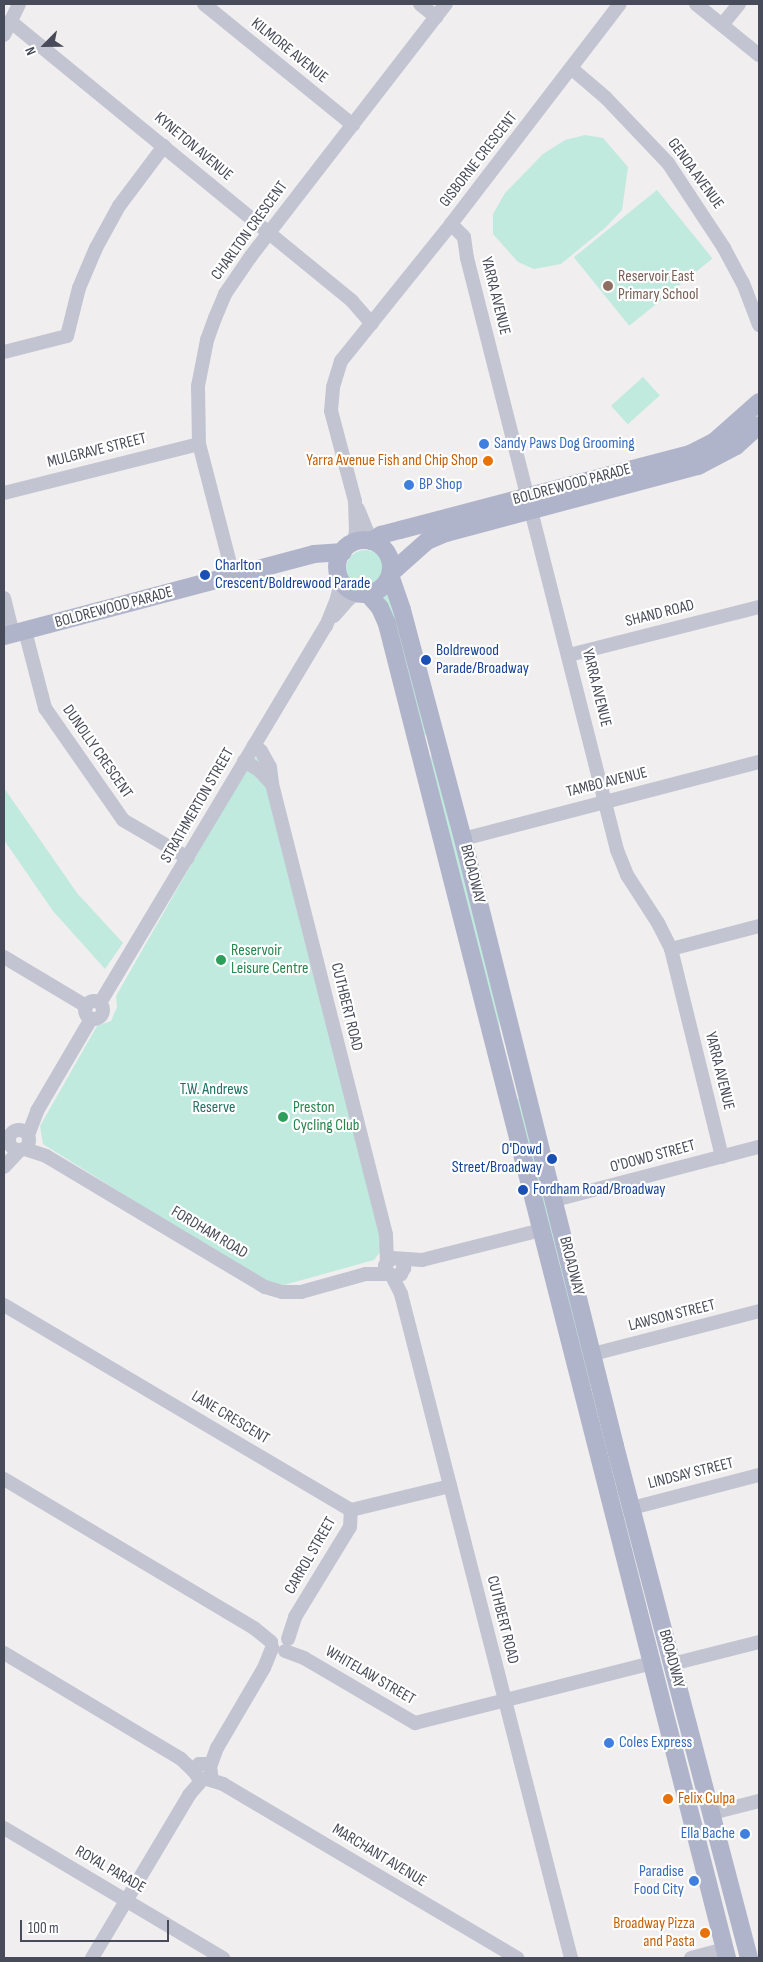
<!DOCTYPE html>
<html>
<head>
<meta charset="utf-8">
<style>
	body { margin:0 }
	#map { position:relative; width:763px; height:1962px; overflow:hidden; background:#f0eeee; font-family:"Sofia Sans Condensed",sans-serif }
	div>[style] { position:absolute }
	.green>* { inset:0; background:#c0eade; transform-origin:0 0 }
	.round { border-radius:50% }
	.minor>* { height:14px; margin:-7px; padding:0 7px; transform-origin:7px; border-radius:7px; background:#c2c5d1 }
	.minor>.ring { margin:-7px; padding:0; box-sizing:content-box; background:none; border:14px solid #c2c5d1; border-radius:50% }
	.major>* { height:18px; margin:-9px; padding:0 9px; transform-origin:9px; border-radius:9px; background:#b0b4ca }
	.major>.ring { margin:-9px; padding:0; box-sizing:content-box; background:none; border:18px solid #b0b4ca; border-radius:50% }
	.dots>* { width:14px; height:14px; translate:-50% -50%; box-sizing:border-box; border:2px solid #fff; border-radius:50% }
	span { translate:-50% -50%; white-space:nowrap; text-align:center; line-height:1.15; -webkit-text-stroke:4.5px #fff; paint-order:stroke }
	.street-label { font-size:16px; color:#484b59 }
	.education-label { font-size:16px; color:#785e54 }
	.left { translate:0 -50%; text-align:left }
	.shop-label { font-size:16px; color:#366cbe }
	.right { translate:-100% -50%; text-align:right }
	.food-label { font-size:16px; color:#c56008 }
	.transit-label { font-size:16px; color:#164399 }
	.leisure-label { font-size:16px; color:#27864d }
	.park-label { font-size:16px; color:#207265 }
	.frame { position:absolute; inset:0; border:5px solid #484b59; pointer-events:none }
	.north { position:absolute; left:20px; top:20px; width:50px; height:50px; -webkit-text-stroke:4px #fff; paint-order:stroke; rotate:247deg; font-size:14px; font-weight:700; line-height:20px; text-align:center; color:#484b59 }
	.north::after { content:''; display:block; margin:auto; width:18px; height:22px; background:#484b59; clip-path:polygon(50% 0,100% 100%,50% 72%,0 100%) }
	.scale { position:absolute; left:20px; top:1920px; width:149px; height:22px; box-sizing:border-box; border:2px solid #484b59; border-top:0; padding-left:6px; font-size:15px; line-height:18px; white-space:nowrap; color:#484b59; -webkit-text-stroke:4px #fff; paint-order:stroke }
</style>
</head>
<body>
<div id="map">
	<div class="green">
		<i style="clip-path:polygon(585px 135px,603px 138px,628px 167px,622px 210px,606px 227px,561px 264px,534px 269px,518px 262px,493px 234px,493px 214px,505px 193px,543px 154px,565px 140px)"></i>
		<i style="left:657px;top:190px;width:88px;height:107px;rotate:51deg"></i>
		<i style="left:643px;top:377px;width:25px;height:43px;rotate:48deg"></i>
		<i class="round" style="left:346px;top:550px;width:38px;height:38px"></i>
		<i style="left:391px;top:593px;width:146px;height:9px;rotate:75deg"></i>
		<i style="clip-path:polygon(433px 748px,499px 1011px,500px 1038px,429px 764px)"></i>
		<i style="clip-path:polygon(253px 756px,259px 759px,383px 1248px,374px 1260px,284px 1285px,259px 1279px,43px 1144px,40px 1126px,97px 1026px,111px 1021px,117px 1007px,116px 996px)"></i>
		<i style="clip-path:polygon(4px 788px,77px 893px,123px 943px,105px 969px,53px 911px,4px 840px)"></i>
		<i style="clip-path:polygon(521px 1096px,587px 1365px,592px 1400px,517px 1100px)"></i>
	</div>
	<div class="minor">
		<i style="left:204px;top:4px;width:192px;rotate:39.1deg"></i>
		<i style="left:420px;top:4px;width:21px;rotate:39deg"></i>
		<i style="left:696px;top:4px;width:81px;rotate:39deg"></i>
		<i style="left:10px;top:21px;width:442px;rotate:39.3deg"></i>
		<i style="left:352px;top:301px;width:30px;rotate:49deg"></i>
		<i style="left:722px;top:25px;width:27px;rotate:-51deg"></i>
		<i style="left:4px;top:35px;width:34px;rotate:-64deg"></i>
		<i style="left:571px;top:68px;width:46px;rotate:40.6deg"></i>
		<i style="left:606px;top:98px;width:90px;rotate:46.4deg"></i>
		<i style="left:668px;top:163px;width:102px;rotate:56.6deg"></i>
		<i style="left:724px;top:248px;width:40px;rotate:62deg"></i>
		<i style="left:743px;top:283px;width:45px;rotate:69.1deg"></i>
		<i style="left:451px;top:224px;width:18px;rotate:45deg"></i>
		<i style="left:464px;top:237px;width:21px;rotate:82deg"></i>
		<i style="left:467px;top:258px;width:611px;rotate:75.78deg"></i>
		<i style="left:617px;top:850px;width:27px;rotate:68deg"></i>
		<i style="left:627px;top:875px;width:57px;rotate:57.1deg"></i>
		<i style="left:658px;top:923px;width:29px;rotate:63deg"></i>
		<i style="left:671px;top:949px;width:214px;rotate:76.2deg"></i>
		<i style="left:4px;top:352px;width:65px;rotate:-14.3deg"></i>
		<i style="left:67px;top:336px;width:49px;rotate:-76deg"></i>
		<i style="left:79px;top:288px;width:43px;rotate:-67deg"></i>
		<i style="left:96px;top:248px;width:48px;rotate:-61.3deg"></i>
		<i style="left:119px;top:206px;width:75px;rotate:-53.1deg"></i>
		<i style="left:4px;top:493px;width:201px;rotate:-14.1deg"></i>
		<i style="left:358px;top:509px;width:35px;rotate:68deg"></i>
		<i style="left:354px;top:543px;width:12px;rotate:-81deg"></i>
		<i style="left:356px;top:531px;width:30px;rotate:-92deg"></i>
		<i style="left:355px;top:501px;width:93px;rotate:-104.9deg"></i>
		<i style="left:331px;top:411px;width:24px;rotate:-85deg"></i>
		<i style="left:333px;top:387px;width:27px;rotate:-73deg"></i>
		<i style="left:341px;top:361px;width:176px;rotate:-51.2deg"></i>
		<i style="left:451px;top:224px;width:277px;rotate:-52.5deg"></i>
		<i style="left:234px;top:579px;width:139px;rotate:-104.5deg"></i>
		<i style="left:199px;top:444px;width:58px;rotate:-91deg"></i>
		<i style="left:198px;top:386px;width:47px;rotate:-78.9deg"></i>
		<i style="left:207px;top:340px;width:23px;rotate:-70deg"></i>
		<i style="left:215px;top:318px;width:26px;rotate:-67deg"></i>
		<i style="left:225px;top:294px;width:46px;rotate:-55.6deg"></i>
		<i style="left:251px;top:256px;width:319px;rotate:-52.3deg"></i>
		<i style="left:4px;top:598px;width:37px;rotate:76deg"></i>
		<i style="left:334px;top:616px;width:23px;rotate:-49deg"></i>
		<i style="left:349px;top:599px;width:10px;rotate:-37deg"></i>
		<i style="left:25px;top:631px;width:80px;rotate:75.4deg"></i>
		<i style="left:45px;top:708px;width:136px;rotate:55.1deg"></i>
		<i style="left:123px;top:820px;width:75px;rotate:30.3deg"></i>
		<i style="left:569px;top:655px;width:196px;rotate:-14.2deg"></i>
		<i style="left:254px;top:745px;width:9px;rotate:41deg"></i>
		<i style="left:261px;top:751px;width:18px;rotate:61deg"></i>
		<i style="left:270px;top:767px;width:17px;rotate:83deg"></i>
		<i style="left:272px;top:784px;width:465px;rotate:75.8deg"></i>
		<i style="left:386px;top:1235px;width:25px;rotate:88deg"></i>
		<i style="left:244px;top:761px;width:17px;rotate:31deg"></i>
		<i style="left:259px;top:770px;width:19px;rotate:47deg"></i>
		<i style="left:463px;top:839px;width:306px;rotate:-14.6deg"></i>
		<i style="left:671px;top:949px;width:91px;rotate:-14.6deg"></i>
		<i style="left:4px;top:957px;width:96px;rotate:30.9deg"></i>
		<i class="ring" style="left:85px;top:1001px;width:4px;height:4px"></i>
		<i style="left:100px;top:1003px;width:440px;rotate:-59.1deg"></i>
		<i style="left:326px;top:626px;width:29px;rotate:-68deg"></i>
		<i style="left:337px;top:599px;width:19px;rotate:-78deg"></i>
		<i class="ring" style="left:9px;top:1130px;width:6px;height:6px"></i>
		<i style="left:28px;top:1135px;width:26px;rotate:-69deg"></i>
		<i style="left:37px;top:1111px;width:107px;rotate:-59.6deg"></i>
		<i style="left:25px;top:1149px;width:22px;rotate:18deg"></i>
		<i style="left:46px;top:1156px;width:255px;rotate:30.9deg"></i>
		<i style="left:265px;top:1287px;width:18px;rotate:16deg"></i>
		<i style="left:282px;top:1292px;width:19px"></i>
		<i style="left:301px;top:1292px;width:67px;rotate:-15.5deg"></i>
		<i style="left:366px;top:1274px;width:22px"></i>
		<i style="left:4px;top:1167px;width:23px;rotate:-47deg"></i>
		<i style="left:555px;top:1200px;width:211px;rotate:-14.6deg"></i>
		<i style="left:401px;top:1260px;width:9px;rotate:69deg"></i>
		<i style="left:404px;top:1268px;width:7px;rotate:117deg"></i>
		<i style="left:401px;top:1274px;width:7px;rotate:164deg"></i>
		<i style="left:394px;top:1276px;width:6px;rotate:-162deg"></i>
		<i style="left:388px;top:1274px;width:9px;rotate:-108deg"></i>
		<i style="left:385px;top:1265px;width:10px;rotate:-45deg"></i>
		<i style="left:392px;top:1258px;width:30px;rotate:4deg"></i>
		<i style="left:422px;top:1260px;width:123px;rotate:-14.1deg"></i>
		<i style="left:392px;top:1276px;width:20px;rotate:63deg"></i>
		<i style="left:401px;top:1294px;width:685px;rotate:75.64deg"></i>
		<i style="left:4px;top:1305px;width:403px;rotate:30.6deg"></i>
		<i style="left:351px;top:1510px;width:102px;rotate:-13.6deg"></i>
		<i style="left:593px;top:1354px;width:171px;rotate:-14.5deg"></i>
		<i style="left:4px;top:1479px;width:291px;rotate:30.8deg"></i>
		<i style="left:254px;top:1628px;width:22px;rotate:39deg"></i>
		<i style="left:632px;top:1508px;width:131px;rotate:-14.6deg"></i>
		<i style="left:288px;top:1639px;width:23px;rotate:-72deg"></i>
		<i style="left:295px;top:1617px;width:105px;rotate:-58.6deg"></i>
		<i style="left:350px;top:1527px;width:17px;rotate:-87deg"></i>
		<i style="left:285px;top:1651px;width:20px;rotate:20deg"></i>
		<i style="left:304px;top:1658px;width:129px;rotate:30.4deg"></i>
		<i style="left:415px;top:1723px;width:244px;rotate:-14.2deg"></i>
		<i style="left:4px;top:1653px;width:206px;rotate:30.9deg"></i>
		<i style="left:181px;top:1759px;width:18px;rotate:43deg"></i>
		<i style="left:672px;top:1664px;width:90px;rotate:-14.2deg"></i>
		<i style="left:210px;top:1767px;width:20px;rotate:-70deg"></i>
		<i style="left:217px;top:1748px;width:93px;rotate:-59.6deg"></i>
		<i style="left:264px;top:1668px;width:22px;rotate:-68deg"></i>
		<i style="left:207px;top:1779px;width:6px;rotate:-51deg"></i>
		<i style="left:211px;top:1774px;width:7px;rotate:-98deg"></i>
		<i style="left:210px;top:1767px;width:5px;rotate:-143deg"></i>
		<i style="left:206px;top:1764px;width:7px;rotate:180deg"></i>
		<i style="left:199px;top:1764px;width:9px;rotate:126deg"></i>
		<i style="left:194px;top:1771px;width:9px;rotate:58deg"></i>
		<i style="left:199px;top:1779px;width:8px"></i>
		<i style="left:207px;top:1779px;width:17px;rotate:17deg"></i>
		<i style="left:223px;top:1784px;width:342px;rotate:30.6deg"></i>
		<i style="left:712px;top:1813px;width:49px;rotate:-14.3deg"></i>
		<i style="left:4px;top:1828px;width:255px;rotate:30.7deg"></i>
		<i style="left:92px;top:1958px;width:190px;rotate:-59.2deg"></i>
		<i style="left:189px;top:1795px;width:20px;rotate:-49deg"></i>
		<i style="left:691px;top:1958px;width:35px;rotate:-15deg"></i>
	</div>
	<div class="major">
		<i class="ring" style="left:337px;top:540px;width:36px;height:36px"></i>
		<i style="left:371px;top:541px;width:12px;rotate:-31deg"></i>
		<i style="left:381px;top:535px;width:20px;rotate:-15deg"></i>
		<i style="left:400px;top:530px;width:300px;rotate:-14.7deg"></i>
		<i style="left:690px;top:454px;width:27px;rotate:-27deg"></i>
		<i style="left:714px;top:442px;width:60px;rotate:-41.6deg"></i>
		<i style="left:391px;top:573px;width:48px;rotate:-41.6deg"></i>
		<i style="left:427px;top:541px;width:21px;rotate:-23deg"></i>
		<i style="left:446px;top:533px;width:261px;rotate:-14.9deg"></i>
		<i style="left:698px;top:466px;width:43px;rotate:-27.8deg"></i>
		<i style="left:736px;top:446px;width:31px;rotate:-42deg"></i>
		<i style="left:390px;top:575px;width:37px;rotate:71deg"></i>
		<i style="left:402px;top:610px;width:237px;rotate:75.1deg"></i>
		<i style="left:463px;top:839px;width:626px;rotate:75.94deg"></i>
		<i style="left:615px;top:1446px;width:529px;rotate:75.33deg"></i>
		<i style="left:368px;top:594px;width:18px;rotate:49deg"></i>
		<i style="left:380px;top:608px;width:17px;rotate:66deg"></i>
		<i style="left:387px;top:624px;width:1377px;rotate:75.7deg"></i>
		<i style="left:4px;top:636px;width:321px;rotate:-14.8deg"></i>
		<i style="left:314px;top:554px;width:29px;rotate:-4deg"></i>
	</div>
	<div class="dots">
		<i style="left:608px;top:286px;background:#8d6e63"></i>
		<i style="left:484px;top:444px;background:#3f7fe0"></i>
		<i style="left:488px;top:461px;background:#e8710a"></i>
		<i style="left:409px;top:485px;background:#3f7fe0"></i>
		<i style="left:205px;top:575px;background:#1a4fb4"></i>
		<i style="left:426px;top:660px;background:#1a4fb4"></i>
		<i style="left:221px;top:960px;background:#2e9e5b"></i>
		<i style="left:283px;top:1117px;background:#2e9e5b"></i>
		<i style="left:552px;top:1159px;background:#1a4fb4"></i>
		<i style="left:523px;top:1190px;background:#1a4fb4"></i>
		<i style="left:609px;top:1743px;background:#3f7fe0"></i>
		<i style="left:668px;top:1799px;background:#e8710a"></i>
		<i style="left:745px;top:1834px;background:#3f7fe0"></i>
		<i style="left:694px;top:1881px;background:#3f7fe0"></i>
		<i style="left:705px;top:1933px;background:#e8710a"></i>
	</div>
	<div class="street-label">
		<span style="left:289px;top:51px;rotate:39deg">KILMORE AVENUE</span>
		<span style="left:193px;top:147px;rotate:40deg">KYNETON AVENUE</span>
		<span style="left:479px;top:160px;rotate:-52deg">GISBORNE CRESCENT</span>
		<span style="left:695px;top:174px;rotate:54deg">GENOA AVENUE</span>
		<span style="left:250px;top:231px;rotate:-54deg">CHARLTON CRESCENT</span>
		<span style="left:495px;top:296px;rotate:76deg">YARRA AVENUE</span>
		<span style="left:97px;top:451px;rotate:-14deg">MULGRAVE STREET</span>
		<span style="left:572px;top:485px;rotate:-15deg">BOLDREWOOD PARADE</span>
		<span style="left:114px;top:608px;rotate:-15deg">BOLDREWOOD PARADE</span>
		<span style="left:660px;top:614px;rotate:-14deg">SHAND ROAD</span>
		<span style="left:596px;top:688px;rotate:76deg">YARRA AVENUE</span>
		<span style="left:97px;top:752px;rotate:55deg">DUNOLLY CRESCENT</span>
		<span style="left:607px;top:783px;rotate:-14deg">TAMBO AVENUE</span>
		<span style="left:198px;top:806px;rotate:-60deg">STRATHMERTON STREET</span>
		<span style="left:472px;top:874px;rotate:76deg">BROADWAY</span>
		<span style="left:346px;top:1007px;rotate:76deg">CUTHBERT ROAD</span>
		<span style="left:719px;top:1071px;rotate:76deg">YARRA AVENUE</span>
		<span style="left:653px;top:1157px;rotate:-15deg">O'DOWD STREET</span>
		<span style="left:209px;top:1233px;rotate:31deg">FORDHAM ROAD</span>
		<span style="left:571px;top:1266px;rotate:76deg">BROADWAY</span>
		<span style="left:672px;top:1316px;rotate:-14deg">LAWSON STREET</span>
		<span style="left:230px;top:1418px;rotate:31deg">LANE CRESCENT</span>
		<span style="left:691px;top:1474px;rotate:-14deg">LINDSAY STREET</span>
		<span style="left:311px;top:1556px;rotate:-60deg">CARROL STREET</span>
		<span style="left:502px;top:1620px;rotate:76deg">CUTHBERT ROAD</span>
		<span style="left:671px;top:1659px;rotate:75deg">BROADWAY</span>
		<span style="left:370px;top:1676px;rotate:30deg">WHITELAW STREET</span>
		<span style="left:379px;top:1856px;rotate:31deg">MARCHANT AVENUE</span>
		<span style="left:110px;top:1870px;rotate:30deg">ROYAL PARADE</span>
	</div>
	<div class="education-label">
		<span class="left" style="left:618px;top:286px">Reservoir East<br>Primary School</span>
	</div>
	<div class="shop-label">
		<span class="left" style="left:494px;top:444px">Sandy Paws Dog Grooming</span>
		<span class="left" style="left:419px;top:485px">BP Shop</span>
		<span class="left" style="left:619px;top:1743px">Coles Express</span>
		<span class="right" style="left:735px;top:1834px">Ella Bache</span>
		<span class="right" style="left:684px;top:1881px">Paradise<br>Food City</span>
	</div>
	<div class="food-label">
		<span class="right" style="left:478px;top:461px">Yarra Avenue Fish and Chip Shop</span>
		<span class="left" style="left:678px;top:1799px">Felix Culpa</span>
		<span class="right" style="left:695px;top:1933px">Broadway Pizza<br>and Pasta</span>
	</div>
	<div class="transit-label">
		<span class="left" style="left:215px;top:575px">Charlton<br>Crescent/Boldrewood Parade</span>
		<span class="left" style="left:436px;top:660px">Boldrewood<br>Parade/Broadway</span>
		<span class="right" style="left:542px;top:1159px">O'Dowd<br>Street/Broadway</span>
		<span class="left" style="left:533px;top:1190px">Fordham Road/Broadway</span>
	</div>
	<div class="leisure-label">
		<span class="left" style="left:231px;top:960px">Reservoir<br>Leisure Centre</span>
		<span class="left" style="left:293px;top:1117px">Preston<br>Cycling Club</span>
	</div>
	<div class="park-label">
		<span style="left:214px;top:1099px">T.W. Andrews<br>Reserve</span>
	</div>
	<div class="frame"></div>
	<div class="north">N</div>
	<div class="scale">100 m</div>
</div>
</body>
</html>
